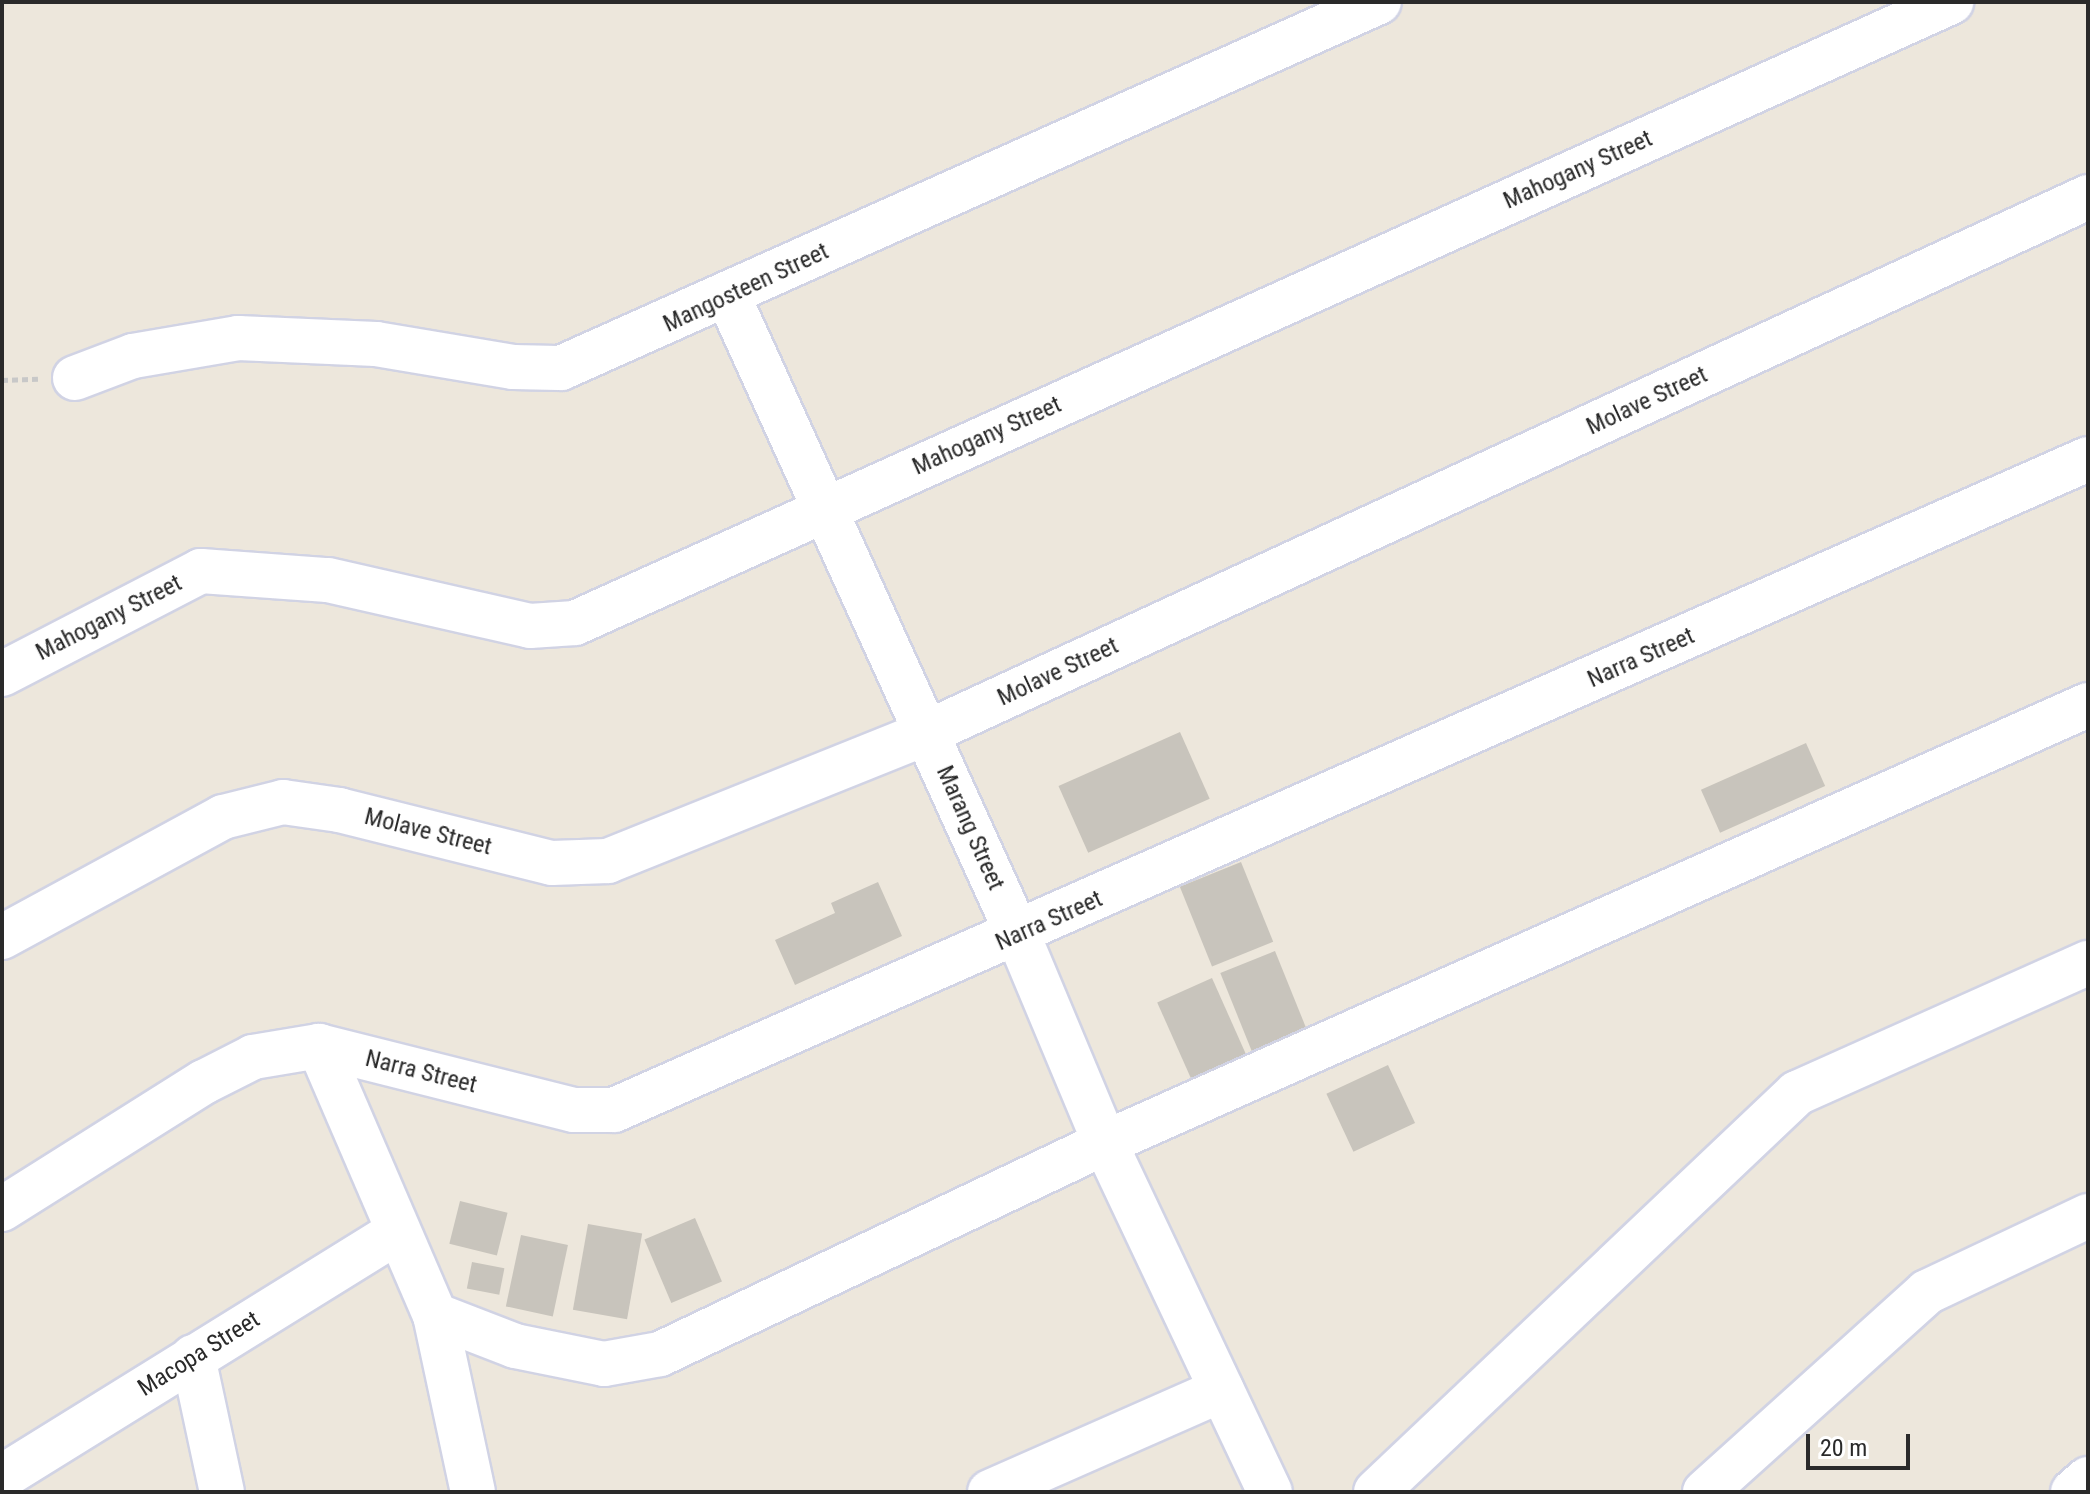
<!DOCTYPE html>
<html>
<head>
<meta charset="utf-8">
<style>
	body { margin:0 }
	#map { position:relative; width:2090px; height:1494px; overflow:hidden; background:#ede7dc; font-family:"Roboto Condensed",sans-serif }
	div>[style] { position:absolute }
	.building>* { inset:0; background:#c8c4bc; transform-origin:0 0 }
	.path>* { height:5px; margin-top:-2.5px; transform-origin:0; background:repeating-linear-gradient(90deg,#c8c8c8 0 6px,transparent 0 10px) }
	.roads { filter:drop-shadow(2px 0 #d1d3e4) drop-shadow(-2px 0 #d1d3e4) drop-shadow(0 2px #d1d3e4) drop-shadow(0 -2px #d1d3e4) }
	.minor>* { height:44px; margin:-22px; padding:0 22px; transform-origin:22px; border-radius:22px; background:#fff }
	span { translate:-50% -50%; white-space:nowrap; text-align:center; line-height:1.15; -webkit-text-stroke:8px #fff; paint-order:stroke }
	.street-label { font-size:24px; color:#2a2a2a }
	.frame { position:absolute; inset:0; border:4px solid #2a2a2a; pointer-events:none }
	.scale { position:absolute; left:1806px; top:1434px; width:104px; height:36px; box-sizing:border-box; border:4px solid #2a2a2a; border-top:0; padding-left:10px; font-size:24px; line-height:28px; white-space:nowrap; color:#2a2a2a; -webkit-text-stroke:6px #fff; paint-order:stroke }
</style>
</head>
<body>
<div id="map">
	<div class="building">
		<i style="left:1180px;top:732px;width:73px;height:133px;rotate:66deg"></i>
		<i style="left:1806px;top:743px;width:47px;height:115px;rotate:66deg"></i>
		<i style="left:1241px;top:862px;width:86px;height:66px;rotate:68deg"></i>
		<i style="clip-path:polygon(878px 882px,902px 936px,795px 985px,775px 940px,835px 913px,831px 903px)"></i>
		<i style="left:1275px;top:951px;width:92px;height:59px;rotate:68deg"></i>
		<i style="left:1212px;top:978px;width:84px;height:60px;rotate:66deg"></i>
		<i style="left:1388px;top:1065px;width:64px;height:68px;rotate:65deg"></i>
		<i style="left:460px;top:1201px;width:49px;height:44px;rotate:14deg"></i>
		<i style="left:695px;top:1218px;width:69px;height:55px;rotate:67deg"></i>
		<i style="left:588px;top:1224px;width:55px;height:87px;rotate:10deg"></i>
		<i style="left:521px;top:1235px;width:48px;height:73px;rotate:12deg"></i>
		<i style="left:472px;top:1262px;width:33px;height:27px;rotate:11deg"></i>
	</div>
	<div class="path">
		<i style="left:2px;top:380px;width:36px;rotate:-2deg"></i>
	</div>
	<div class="roads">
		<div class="minor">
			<i style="left:728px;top:296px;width:702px;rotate:65.59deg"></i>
			<i style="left:1018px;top:935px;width:225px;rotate:67.3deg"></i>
			<i style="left:1105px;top:1143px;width:386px;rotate:64.7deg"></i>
			<i style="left:75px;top:378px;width:62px;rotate:-20.8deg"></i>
			<i style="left:133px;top:356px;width:107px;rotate:-9.7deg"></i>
			<i style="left:238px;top:338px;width:138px;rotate:2.5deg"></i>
			<i style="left:376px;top:344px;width:139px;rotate:9.5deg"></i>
			<i style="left:513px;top:367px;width:48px;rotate:1.2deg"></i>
			<i style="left:561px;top:368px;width:896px;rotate:-24.11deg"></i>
			<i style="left:2px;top:674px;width:224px;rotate:-27.4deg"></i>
			<i style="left:201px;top:571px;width:127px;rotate:4.1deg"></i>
			<i style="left:328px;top:580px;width:207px;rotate:12.8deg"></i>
			<i style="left:530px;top:626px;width:45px;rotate:-3.8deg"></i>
			<i style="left:575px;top:623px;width:1510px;rotate:-24.29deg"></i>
			<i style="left:2px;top:937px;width:251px;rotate:-28.5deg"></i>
			<i style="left:223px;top:817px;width:62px;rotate:-14deg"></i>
			<i style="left:283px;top:802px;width:57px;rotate:8.1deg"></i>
			<i style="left:339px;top:810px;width:219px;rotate:14deg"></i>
			<i style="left:552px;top:863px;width:56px;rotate:-2deg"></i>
			<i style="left:608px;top:861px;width:343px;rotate:-21.9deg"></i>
			<i style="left:926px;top:733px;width:1280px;rotate:-24.76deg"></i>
			<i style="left:319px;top:1046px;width:293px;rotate:66.7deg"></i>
			<i style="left:435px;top:1315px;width:181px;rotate:77.9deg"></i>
			<i style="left:2px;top:1209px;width:239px;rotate:-32.2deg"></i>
			<i style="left:204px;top:1082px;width:55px;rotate:-27deg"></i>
			<i style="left:253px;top:1057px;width:67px;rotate:-9.5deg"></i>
			<i style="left:319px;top:1046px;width:263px;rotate:14.1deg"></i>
			<i style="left:574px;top:1110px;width:40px"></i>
			<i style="left:614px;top:1110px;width:1611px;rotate:-23.83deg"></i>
			<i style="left:435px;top:1315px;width:86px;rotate:21.2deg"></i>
			<i style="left:515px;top:1346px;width:91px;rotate:11.4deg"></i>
			<i style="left:604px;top:1364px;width:57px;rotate:-10.1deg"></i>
			<i style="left:660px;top:1354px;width:492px;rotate:-25.4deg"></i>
			<i style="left:1105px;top:1143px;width:1076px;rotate:-24.02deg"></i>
			<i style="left:193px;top:1357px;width:138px;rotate:77.9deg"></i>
			<i style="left:2px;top:1477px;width:463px;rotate:-31.8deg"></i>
			<i style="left:990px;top:1492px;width:253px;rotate:-23.8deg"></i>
			<i style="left:1376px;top:1492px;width:580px;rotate:-43.46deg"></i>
			<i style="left:1797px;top:1093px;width:319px;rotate:-24.1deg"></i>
			<i style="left:1705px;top:1492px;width:299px;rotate:-42deg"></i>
			<i style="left:1927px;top:1292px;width:178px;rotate:-25.3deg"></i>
			<i style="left:2073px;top:1492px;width:20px;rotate:-41deg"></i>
		</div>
	</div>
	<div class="street-label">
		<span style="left:1578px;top:170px;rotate:-24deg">Mahogany Street</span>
		<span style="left:746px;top:288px;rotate:-25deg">Mangosteen Street</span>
		<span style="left:1647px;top:401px;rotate:-25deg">Molave Street</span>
		<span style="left:987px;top:436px;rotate:-24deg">Mahogany Street</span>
		<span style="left:109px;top:618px;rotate:-27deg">Mahogany Street</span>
		<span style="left:1641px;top:658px;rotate:-24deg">Narra Street</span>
		<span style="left:1058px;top:672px;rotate:-25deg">Molave Street</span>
		<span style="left:970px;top:828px;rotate:66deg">Marang Street</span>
		<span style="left:428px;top:832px;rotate:14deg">Molave Street</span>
		<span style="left:1049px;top:921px;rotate:-24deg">Narra Street</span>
		<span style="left:421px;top:1072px;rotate:14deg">Narra Street</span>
		<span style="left:199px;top:1354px;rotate:-32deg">Macopa Street</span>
	</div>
	<div class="frame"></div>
	<div class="scale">20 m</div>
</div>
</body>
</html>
